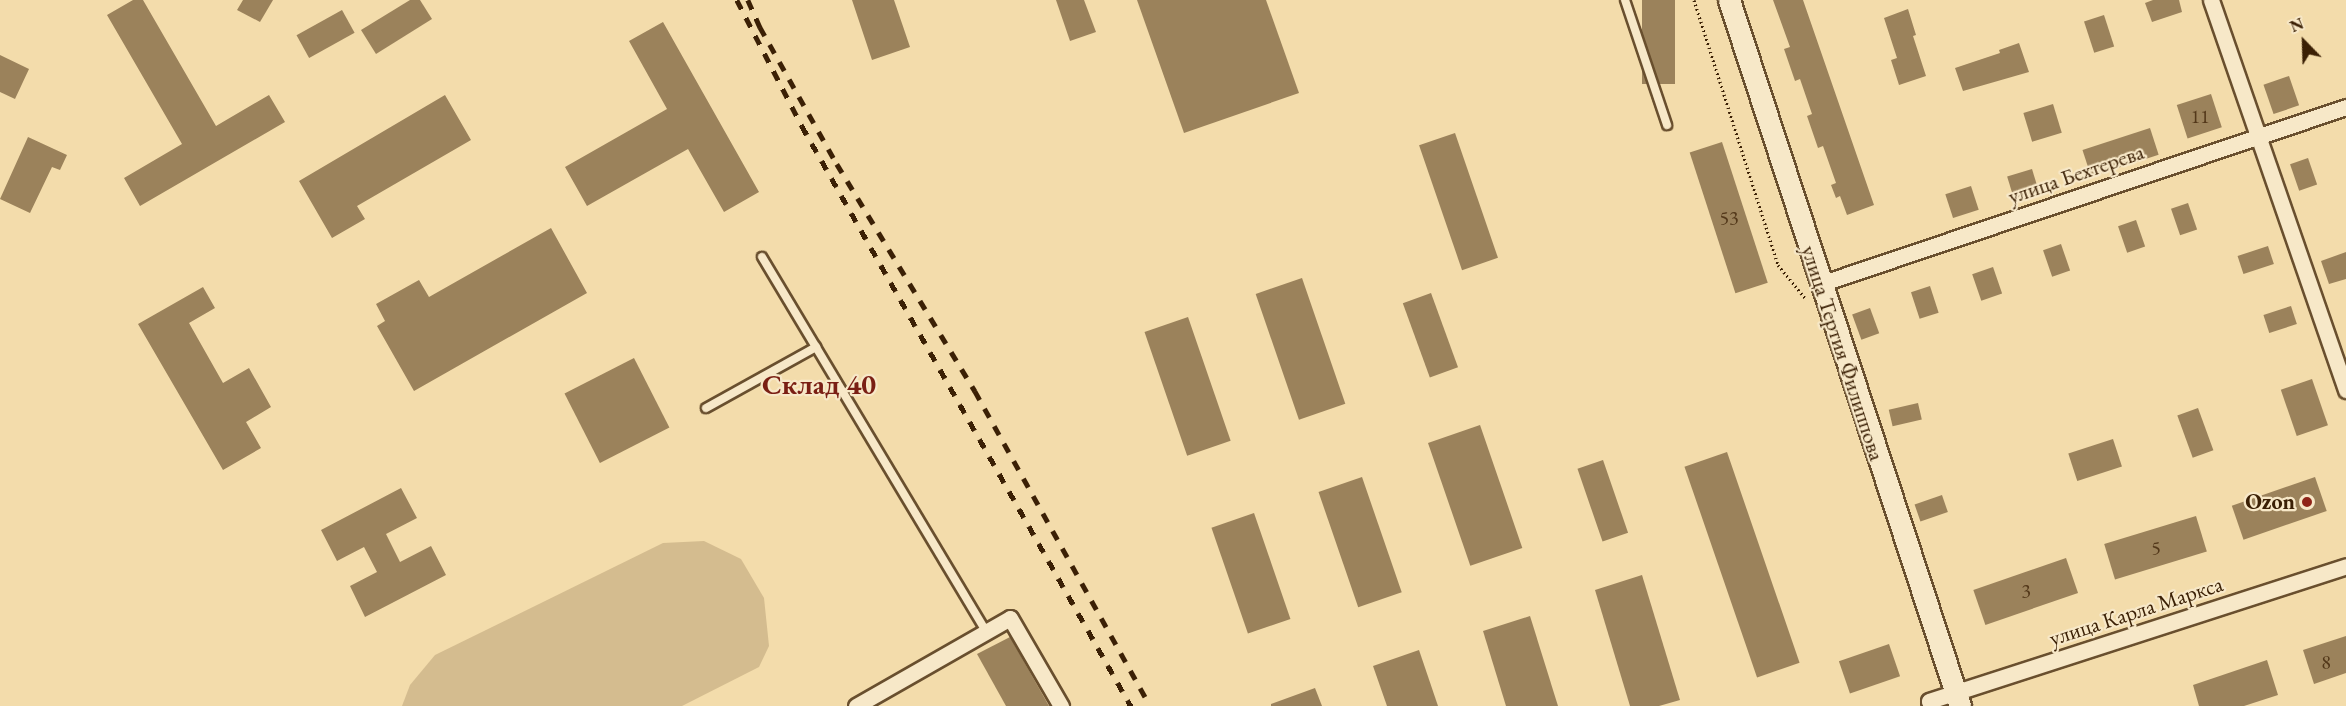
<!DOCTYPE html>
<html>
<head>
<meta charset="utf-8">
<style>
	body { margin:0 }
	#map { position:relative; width:2346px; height:706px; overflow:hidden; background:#f3dcab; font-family:"EB Garamond",serif }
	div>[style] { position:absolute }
	.green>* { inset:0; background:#d4bc8f }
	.building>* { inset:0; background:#9b825b; transform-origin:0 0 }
	.path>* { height:3px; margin-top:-1.5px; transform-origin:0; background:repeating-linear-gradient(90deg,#3b2005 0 1.5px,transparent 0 4.5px) }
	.roads { filter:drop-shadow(2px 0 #694f2e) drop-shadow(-2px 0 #694f2e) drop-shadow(0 2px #694f2e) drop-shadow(0 -2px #694f2e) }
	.lane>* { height:8px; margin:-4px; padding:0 4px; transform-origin:4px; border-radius:4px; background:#f7e8c8 }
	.street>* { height:15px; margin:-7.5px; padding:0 7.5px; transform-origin:7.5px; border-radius:7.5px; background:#f7e8c8 }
	.secondary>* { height:21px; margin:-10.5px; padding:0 10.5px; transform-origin:10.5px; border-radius:10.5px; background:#f7e8c8 }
	.rail>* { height:4.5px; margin-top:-2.25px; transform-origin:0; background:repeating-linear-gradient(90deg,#3b2005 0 10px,transparent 0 20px) }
	.dots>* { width:16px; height:16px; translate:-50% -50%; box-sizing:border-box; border:3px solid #f7e8c8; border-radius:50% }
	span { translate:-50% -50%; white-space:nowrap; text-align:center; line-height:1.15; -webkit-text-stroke:4.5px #f7e8c8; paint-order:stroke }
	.number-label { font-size:20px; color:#53381a }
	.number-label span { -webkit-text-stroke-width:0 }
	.street-label { font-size:22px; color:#3b2005 }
	.poi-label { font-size:22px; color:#3b2005; font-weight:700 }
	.right { translate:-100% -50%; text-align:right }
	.district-label { font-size:28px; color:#7a1f14; font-weight:700 }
	.north { position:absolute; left:2274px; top:12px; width:60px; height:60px; -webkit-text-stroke:4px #f7e8c8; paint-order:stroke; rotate:337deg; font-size:16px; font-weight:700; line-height:24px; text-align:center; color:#3b2005 }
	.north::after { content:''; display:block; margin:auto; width:21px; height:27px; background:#3b2005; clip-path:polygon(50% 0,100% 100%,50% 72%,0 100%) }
</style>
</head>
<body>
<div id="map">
	<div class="green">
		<i style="clip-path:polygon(704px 541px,741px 559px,764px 598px,769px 646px,759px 667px,682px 706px,402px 706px,410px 685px,435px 655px,663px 543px)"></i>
	</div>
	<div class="building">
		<i style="clip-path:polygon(133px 0,143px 0,216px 126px,269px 95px,285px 122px,140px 206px,124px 178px,182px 144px,107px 15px)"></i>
		<i style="clip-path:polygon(243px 0,273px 0,260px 22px,237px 10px)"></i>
		<i style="clip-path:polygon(410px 0,420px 0,432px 19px,376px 54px,361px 30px)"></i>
		<i style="clip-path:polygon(852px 0,894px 0,910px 47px,872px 60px)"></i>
		<i style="clip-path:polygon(1056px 0,1084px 0,1096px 32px,1070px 41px)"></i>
		<i style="clip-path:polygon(1137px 0,1266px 0,1299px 93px,1184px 133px)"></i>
		<i style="left:1642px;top:0;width:33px;height:84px"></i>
		<i style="clip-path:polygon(1773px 0,1803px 0,1874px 205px,1847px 215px,1840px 196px,1836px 198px,1831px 185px,1836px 183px,1823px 146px,1818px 148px,1807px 116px,1812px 114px,1800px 79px,1795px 81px,1784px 49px,1790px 47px)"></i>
		<i style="clip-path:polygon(2153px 0,2179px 0,2182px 12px,2152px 22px,2145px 3px)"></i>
		<i style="clip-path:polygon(1908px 9px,1916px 35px,1913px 36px,1926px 76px,1899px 85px,1891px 60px,1897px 58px,1884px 18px)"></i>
		<i style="left:342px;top:10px;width:26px;height:52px;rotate:61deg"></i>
		<i style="left:2104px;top:15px;width:33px;height:21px;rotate:72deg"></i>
		<i style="clip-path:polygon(663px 22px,759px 192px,724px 212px,688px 149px,587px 206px,565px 167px,667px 109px,629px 41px)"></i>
		<i style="clip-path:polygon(2019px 43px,2029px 72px,1963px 91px,1955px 68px,2000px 53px,1999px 50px)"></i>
		<i style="clip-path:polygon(0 55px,29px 69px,15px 99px,0 92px)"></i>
		<i style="left:2289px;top:76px;width:31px;height:27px;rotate:71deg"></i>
		<i style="left:2211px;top:94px;width:35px;height:36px;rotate:72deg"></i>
		<i style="clip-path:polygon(445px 95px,471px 140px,357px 206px,365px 219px,332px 238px,299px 181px)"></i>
		<i style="left:2053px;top:104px;width:30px;height:31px;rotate:73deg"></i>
		<i style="left:2150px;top:128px;width:28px;height:71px;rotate:72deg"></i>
		<i style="left:1455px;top:133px;width:132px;height:38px;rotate:71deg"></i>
		<i style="clip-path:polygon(28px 137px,67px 155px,60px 170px,52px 167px,30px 213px,0 199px)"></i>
		<i style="left:1722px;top:142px;width:148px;height:34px;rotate:72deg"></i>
		<i style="left:2308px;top:158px;width:28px;height:19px;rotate:71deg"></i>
		<i style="left:2032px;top:169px;width:24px;height:26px;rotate:73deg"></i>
		<i style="left:1971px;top:186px;width:25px;height:27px;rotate:72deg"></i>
		<i style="left:2188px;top:203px;width:28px;height:18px;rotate:71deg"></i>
		<i style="left:2136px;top:220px;width:28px;height:19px;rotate:71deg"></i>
		<i style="clip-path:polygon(551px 228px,587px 293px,414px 391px,377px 326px,385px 321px,376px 304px,419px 280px,429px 297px)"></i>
		<i style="left:2061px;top:244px;width:28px;height:19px;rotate:71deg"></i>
		<i style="left:2268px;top:246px;width:19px;height:32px;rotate:72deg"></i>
		<i style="clip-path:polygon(2346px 252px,2346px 279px,2329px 284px,2321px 261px)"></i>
		<i style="left:1993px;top:267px;width:28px;height:22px;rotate:71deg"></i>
		<i style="left:1302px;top:278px;width:133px;height:49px;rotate:71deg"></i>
		<i style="left:1930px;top:286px;width:28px;height:20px;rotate:72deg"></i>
		<i style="clip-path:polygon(203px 287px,215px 308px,189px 323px,223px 383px,249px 368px,271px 407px,246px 422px,261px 448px,223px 470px,138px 324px)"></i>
		<i style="left:1431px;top:293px;width:79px;height:30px;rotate:70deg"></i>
		<i style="left:2291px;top:306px;width:19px;height:29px;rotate:72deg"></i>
		<i style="left:1870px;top:308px;width:27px;height:19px;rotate:70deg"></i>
		<i style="left:1188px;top:317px;width:131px;height:46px;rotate:71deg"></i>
		<i style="left:634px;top:358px;width:78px;height:78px;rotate:63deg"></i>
		<i style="left:2312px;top:379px;width:49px;height:33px;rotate:71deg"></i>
		<i style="left:1918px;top:403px;width:17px;height:30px;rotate:77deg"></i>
		<i style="left:2198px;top:408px;width:45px;height:22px;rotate:70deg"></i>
		<i style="left:1480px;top:425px;width:130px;height:55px;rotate:71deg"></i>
		<i style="left:2113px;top:439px;width:29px;height:47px;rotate:72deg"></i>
		<i style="left:1727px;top:452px;width:223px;height:45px;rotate:71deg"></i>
		<i style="left:1603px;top:460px;width:77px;height:27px;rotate:71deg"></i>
		<i style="left:1362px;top:477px;width:122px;height:46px;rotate:71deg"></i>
		<i style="left:2315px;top:477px;width:36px;height:88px;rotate:71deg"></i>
		<i style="clip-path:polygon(401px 488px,417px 518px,386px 534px,400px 562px,431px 546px,446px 575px,365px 617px,350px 586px,377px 572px,364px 547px,337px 561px,321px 530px)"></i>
		<i style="left:1942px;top:495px;width:18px;height:29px;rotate:71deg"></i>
		<i style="left:1254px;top:513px;width:112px;height:45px;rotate:71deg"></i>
		<i style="left:2196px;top:516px;width:37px;height:96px;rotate:73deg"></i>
		<i style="left:2066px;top:558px;width:37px;height:98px;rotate:71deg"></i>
		<i style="clip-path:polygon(1642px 575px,1680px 700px,1659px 706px,1630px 706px,1595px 590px)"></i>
		<i style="clip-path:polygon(1530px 616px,1558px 706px,1506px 706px,1483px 631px)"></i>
		<i style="clip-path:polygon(2346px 636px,2346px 673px,2314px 684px,2303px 650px)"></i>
		<i style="clip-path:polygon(1010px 637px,1049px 706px,1006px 706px,977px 654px)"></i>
		<i style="left:1889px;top:644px;width:34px;height:53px;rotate:71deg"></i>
		<i style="clip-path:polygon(1419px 650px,1438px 706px,1387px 706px,1373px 666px)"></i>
		<i style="clip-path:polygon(2267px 660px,2278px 695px,2244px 706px,2199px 706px,2193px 685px)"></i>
		<i style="clip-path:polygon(1315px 688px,1322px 706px,1271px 706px,1271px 704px)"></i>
	</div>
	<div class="path">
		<i style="left:1694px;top:0;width:278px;rotate:72.4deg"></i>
		<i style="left:1778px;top:265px;width:44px;rotate:50.5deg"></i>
	</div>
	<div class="roads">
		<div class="lane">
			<i style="left:1625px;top:0;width:132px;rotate:71.4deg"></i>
			<i style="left:762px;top:257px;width:436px;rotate:59.1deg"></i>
			<i style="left:706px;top:408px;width:126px;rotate:-29deg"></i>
		</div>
		<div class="street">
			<i style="left:2211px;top:0;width:413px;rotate:70.9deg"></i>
			<i style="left:1820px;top:284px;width:555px;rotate:-18.6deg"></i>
			<i style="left:856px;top:706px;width:177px;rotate:-29.7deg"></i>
			<i style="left:1010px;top:618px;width:102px;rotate:59.9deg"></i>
			<i style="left:1931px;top:706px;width:5px;rotate:-112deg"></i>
			<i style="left:1929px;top:701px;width:438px;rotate:-17.9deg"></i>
		</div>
		<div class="secondary">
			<i style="left:1729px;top:0;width:743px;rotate:71.88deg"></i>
		</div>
	</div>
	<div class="rail">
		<i style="left:737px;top:0;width:142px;rotate:62.7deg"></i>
		<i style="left:802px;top:126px;width:667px;rotate:60.44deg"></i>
		<i style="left:748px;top:0;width:30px;rotate:66deg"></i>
		<i style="left:760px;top:27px;width:157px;rotate:60.7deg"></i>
		<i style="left:837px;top:164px;width:266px;rotate:58.7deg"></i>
		<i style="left:975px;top:391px;width:360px;rotate:60.9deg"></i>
	</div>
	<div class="dots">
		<i style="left:2307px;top:502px;background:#8f2418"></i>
	</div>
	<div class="number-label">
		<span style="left:2200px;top:116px">11</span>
		<span style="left:1729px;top:218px">53</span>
		<span style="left:2156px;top:548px">5</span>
		<span style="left:2026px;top:591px">3</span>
		<span style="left:2326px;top:662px">8</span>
	</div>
	<div class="street-label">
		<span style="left:2076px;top:174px;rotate:-19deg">улица Бехтерева</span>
		<span style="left:1843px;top:353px;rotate:72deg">улица Тертия Филиппова</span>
		<span style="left:2136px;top:611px;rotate:-18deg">улица Карла Маркса</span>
	</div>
	<div class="poi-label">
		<span class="right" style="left:2295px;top:502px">Ozon</span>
	</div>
	<div class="district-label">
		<span style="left:819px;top:384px">Склад 40</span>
	</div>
	<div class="north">N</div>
</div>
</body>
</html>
